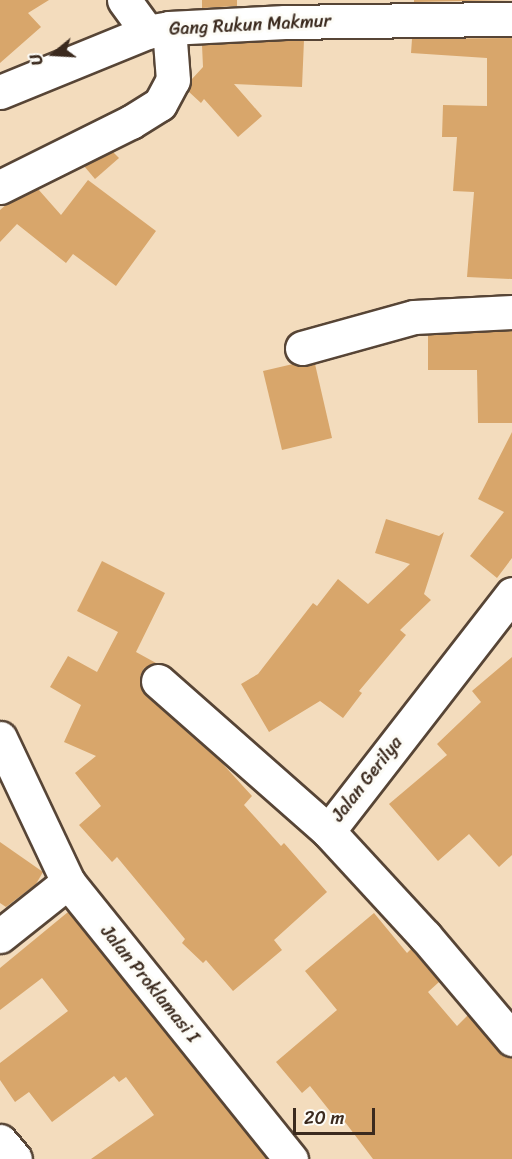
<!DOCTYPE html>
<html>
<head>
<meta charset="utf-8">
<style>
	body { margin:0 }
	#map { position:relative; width:512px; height:1159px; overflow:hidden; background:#f3dcbd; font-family:Sriracha,sans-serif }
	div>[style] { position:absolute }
	.building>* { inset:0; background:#d8a66b }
	.roads { filter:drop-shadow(2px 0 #574536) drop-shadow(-2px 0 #574536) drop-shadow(0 2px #574536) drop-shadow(0 -2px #574536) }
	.street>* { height:33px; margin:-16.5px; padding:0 16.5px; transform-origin:16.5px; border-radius:16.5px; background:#fff }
	.secondary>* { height:33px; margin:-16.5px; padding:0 16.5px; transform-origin:16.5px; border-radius:16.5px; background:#fff }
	span { translate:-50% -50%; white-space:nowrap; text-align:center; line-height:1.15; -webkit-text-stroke:6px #fdfcf7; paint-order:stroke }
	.street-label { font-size:18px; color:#3b2a1e }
	.north { position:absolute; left:24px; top:24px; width:60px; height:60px; -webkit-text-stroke:4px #fdfcf7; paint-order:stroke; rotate:252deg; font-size:16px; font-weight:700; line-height:24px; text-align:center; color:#3b2a1e }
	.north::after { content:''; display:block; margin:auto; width:21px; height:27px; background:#3b2a1e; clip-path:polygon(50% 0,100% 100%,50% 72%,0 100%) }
	.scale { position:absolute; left:293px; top:1108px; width:82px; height:27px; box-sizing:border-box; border:3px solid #3b2a1e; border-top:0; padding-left:8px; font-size:18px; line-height:21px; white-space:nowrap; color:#3b2a1e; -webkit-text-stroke:4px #fdfcf7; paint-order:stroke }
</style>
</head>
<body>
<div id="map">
	<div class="building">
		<i style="clip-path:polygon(0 0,49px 0,28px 13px,41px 27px,0 63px)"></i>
		<i style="clip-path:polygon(202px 0,237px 0,237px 6px,202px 8px)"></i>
		<i style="clip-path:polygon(414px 0,512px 0,414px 2px)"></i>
		<i style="clip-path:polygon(512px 38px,512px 279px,467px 277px,474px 192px,453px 191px,457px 137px,442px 137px,443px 105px,487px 106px,487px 58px,411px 53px,412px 39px)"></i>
		<i style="clip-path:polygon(304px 40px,302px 87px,234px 84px,262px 116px,238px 137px,204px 99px,201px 103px,188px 91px,192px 79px,203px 67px,202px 45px)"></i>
		<i style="clip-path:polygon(113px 152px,119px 158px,95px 179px,84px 166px)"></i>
		<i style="clip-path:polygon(88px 180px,156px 231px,116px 286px,73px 254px,66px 263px,17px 224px,0 242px,0 210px,7px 204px,38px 189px,61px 215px)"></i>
		<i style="clip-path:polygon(512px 331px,512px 423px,478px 423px,477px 370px,428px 370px,428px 335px)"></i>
		<i style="clip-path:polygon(293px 364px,315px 364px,332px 438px,282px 450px,263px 371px)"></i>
		<i style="clip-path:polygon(512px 432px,512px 558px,497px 578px,470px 556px,504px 512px,478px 499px)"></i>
		<i style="clip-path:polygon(386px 519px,439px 536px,444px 532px,424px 594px,431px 600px,400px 630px,406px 635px,359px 691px,362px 693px,343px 718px,320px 701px,269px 732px,241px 684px,258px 674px,313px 603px,317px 606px,338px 579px,368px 604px,410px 564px,375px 553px)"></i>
		<i style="clip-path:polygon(102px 561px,165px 593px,136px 652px,156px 663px,144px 668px,140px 677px,145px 695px,221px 762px,252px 796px,244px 805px,281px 846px,284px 843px,327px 892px,274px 940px,282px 950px,233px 991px,206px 960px,203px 963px,182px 943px,185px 939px,117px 857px,112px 862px,79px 825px,101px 806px,75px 773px,96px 756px,64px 742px,81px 705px,50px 687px,68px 656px,97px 672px,118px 632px,77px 611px)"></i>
		<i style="clip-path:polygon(512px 657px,512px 855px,499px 867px,469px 834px,438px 861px,389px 804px,447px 755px,437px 744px,481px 702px,472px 691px)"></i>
		<i style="clip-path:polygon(0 842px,43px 872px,36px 884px,6px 907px,0 903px)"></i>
		<i style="clip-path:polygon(68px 912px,267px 1159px,91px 1159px,154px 1115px,126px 1077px,119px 1082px,114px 1076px,52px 1122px,29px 1092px,15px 1102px,0 1080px,0 1063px,68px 1011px,42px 978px,0 1010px,0 968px)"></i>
		<i style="clip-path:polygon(374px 913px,407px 953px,411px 949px,439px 982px,428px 992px,457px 1026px,468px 1015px,498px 1051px,512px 1057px,512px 1159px,373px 1159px,345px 1122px,341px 1125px,310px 1086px,302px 1093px,276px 1062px,337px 1010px,305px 971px)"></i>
	</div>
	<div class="roads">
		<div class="street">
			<i style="left:124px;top:0;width:39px;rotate:54deg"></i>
			<i style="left:0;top:92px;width:159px;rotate:-22.2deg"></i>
			<i style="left:147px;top:32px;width:22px;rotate:-10deg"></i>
			<i style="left:169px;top:28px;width:116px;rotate:-3deg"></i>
			<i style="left:285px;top:22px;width:227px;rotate:-0.8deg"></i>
			<i style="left:0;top:187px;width:146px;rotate:-26.4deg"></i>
			<i style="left:131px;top:122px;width:34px;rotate:-32deg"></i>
			<i style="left:160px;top:104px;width:27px;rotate:-62deg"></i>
			<i style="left:173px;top:80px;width:52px;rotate:-94.4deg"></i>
			<i style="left:302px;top:348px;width:116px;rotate:-15.5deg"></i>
			<i style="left:414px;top:317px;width:98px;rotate:-2.9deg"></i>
			<i style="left:158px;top:681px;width:227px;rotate:41.4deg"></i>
			<i style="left:0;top:738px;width:159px;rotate:64.7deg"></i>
			<i style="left:68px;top:882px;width:356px;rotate:51.2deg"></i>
			<i style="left:0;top:936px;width:87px;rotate:-38.5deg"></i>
			<i style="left:0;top:1141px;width:23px;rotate:50deg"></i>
		</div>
		<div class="secondary">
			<i style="left:512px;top:594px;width:300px;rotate:127.8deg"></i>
			<i style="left:328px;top:831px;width:143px;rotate:47.3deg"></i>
			<i style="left:425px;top:936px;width:135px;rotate:49.8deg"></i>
		</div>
	</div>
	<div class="street-label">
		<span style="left:250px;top:25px;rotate:-3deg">Gang Rukun Makmur</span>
		<span style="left:367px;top:779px;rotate:-52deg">Jalan Gerilya</span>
		<span style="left:150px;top:984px;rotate:51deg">Jalan Proklamasi I</span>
	</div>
	<div class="north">U</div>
	<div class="scale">20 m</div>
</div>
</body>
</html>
